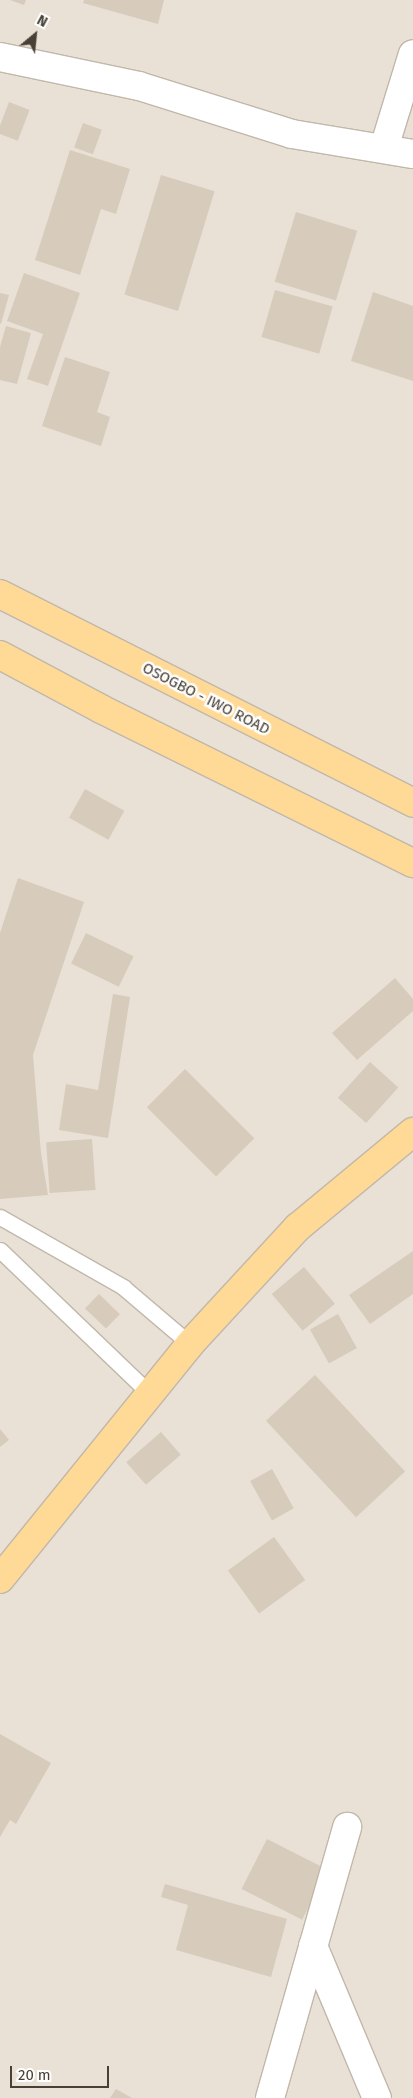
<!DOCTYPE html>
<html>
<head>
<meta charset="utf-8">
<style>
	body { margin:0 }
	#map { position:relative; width:413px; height:2098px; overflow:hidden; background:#f5f0e8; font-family:"Fira Sans",sans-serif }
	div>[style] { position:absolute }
	.residential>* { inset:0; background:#e9e1d5; transform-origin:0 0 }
	.building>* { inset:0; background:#d7cbbc; transform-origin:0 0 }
	.roads { filter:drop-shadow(1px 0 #c1b7aa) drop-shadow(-1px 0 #c1b7aa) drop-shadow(0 1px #c1b7aa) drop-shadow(0 -1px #c1b7aa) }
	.service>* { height:15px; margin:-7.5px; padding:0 7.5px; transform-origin:7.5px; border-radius:7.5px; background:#fff }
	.minor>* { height:28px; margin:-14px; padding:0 14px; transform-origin:14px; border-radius:14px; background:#fff }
	.primary>* { height:28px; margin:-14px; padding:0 14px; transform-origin:14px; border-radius:14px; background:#ffda96 }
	span { translate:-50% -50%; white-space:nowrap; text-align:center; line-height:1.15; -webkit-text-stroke:5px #fff; paint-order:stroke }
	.street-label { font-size:15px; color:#484036 }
	.north { position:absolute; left:10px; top:10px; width:50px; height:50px; -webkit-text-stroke:4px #fff; paint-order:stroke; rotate:28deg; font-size:14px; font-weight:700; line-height:20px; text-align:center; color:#484036 }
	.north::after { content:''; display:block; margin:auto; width:18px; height:22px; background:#484036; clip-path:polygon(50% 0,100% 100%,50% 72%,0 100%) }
	.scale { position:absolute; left:10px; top:2066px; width:99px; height:22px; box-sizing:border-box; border:2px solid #484036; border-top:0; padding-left:6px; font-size:15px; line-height:18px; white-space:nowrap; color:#484036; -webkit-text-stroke:4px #fff; paint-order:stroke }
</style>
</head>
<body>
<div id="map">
	<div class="residential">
		<i style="left:0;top:0;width:413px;height:2098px"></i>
	</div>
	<div class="building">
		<i style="clip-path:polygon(10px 0,26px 0,24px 5px)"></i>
		<i style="clip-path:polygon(84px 0,164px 0,158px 24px,83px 3px)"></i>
		<i style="left:9px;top:102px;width:22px;height:33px;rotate:21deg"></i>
		<i style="left:83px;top:123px;width:20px;height:26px;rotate:20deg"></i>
		<i style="clip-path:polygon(70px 150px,130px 169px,116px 214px,101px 209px,80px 275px,35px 260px)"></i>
		<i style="left:161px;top:175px;width:56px;height:125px;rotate:17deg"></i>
		<i style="left:296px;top:212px;width:64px;height:73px;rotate:17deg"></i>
		<i style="clip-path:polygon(24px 273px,80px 293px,48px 386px,27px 379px,43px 334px,7px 321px)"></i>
		<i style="left:275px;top:290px;width:60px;height:49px;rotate:16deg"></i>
		<i style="clip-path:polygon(373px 292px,413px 306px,413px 381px,351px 361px)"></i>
		<i style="clip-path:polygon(0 293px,9px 295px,1px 324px,0 323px)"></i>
		<i style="clip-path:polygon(6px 326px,31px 333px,17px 384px,0 380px,0 347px)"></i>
		<i style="clip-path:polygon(65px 357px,110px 372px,97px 412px,110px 417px,101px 446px,42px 426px)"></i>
		<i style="left:85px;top:789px;width:45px;height:33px;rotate:29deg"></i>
		<i style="clip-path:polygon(18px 878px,84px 902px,33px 1055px,41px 1153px,48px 1195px,0 1199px,0 933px)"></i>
		<i style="left:86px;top:933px;width:53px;height:34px;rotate:26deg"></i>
		<i style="clip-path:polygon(395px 978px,413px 999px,413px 1011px,357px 1060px,332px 1033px)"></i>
		<i style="clip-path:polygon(113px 994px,130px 997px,108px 1138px,59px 1130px,66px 1084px,98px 1090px)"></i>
		<i style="left:370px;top:1062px;width:38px;height:48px;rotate:42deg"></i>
		<i style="left:185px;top:1069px;width:98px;height:54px;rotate:45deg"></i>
		<i style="left:92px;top:1139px;width:51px;height:46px;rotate:86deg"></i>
		<i style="clip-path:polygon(413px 1251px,413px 1294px,370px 1324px,349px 1295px)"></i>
		<i style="left:304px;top:1267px;width:48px;height:42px;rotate:50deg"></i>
		<i style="left:99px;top:1294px;width:29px;height:20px;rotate:44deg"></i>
		<i style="left:338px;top:1314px;width:39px;height:32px;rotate:61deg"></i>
		<i style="left:315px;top:1375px;width:132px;height:67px;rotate:47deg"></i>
		<i style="clip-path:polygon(0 1429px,9px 1440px,0 1447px)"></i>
		<i style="left:161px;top:1432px;width:30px;height:46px;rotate:49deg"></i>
		<i style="left:272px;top:1469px;width:45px;height:25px;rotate:61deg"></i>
		<i style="left:274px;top:1537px;width:53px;height:57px;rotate:54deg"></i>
		<i style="clip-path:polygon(0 1734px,51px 1763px,16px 1824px,10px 1820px,0 1837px)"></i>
		<i style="left:267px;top:1839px;width:68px;height:56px;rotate:27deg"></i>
		<i style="clip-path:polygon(165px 1884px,287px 1919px,271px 1977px,176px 1950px,188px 1905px,161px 1897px)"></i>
		<i style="clip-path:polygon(116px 2089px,132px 2098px,110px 2098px)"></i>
	</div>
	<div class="roads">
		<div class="service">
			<i style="left:0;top:1217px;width:142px;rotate:29.6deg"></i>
			<i style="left:123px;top:1287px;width:88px;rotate:40.4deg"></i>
			<i style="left:0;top:1250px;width:208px;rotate:43.8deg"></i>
		</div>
		<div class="minor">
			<i style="left:0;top:57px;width:142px;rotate:11.8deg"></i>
			<i style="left:139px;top:86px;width:160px;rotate:17.4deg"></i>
			<i style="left:292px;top:134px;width:123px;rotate:9.4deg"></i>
			<i style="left:384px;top:148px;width:98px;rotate:-72.9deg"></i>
			<i style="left:313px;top:1946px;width:165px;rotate:67.2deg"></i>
			<i style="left:270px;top:2098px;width:282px;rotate:-74.1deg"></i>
		</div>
		<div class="primary">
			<i style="left:0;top:594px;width:463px;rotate:26.8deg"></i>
			<i style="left:0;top:655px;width:115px;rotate:28.1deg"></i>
			<i style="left:101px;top:709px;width:348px;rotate:26.3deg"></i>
			<i style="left:0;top:1579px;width:302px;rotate:-51deg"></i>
			<i style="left:190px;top:1344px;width:159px;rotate:-47.3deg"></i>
			<i style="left:298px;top:1227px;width:149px;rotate:-39.6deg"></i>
		</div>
	</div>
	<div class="street-label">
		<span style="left:206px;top:699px;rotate:27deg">OSOGBO - IWO ROAD</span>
	</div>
	<div class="north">N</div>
	<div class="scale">20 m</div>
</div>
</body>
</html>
